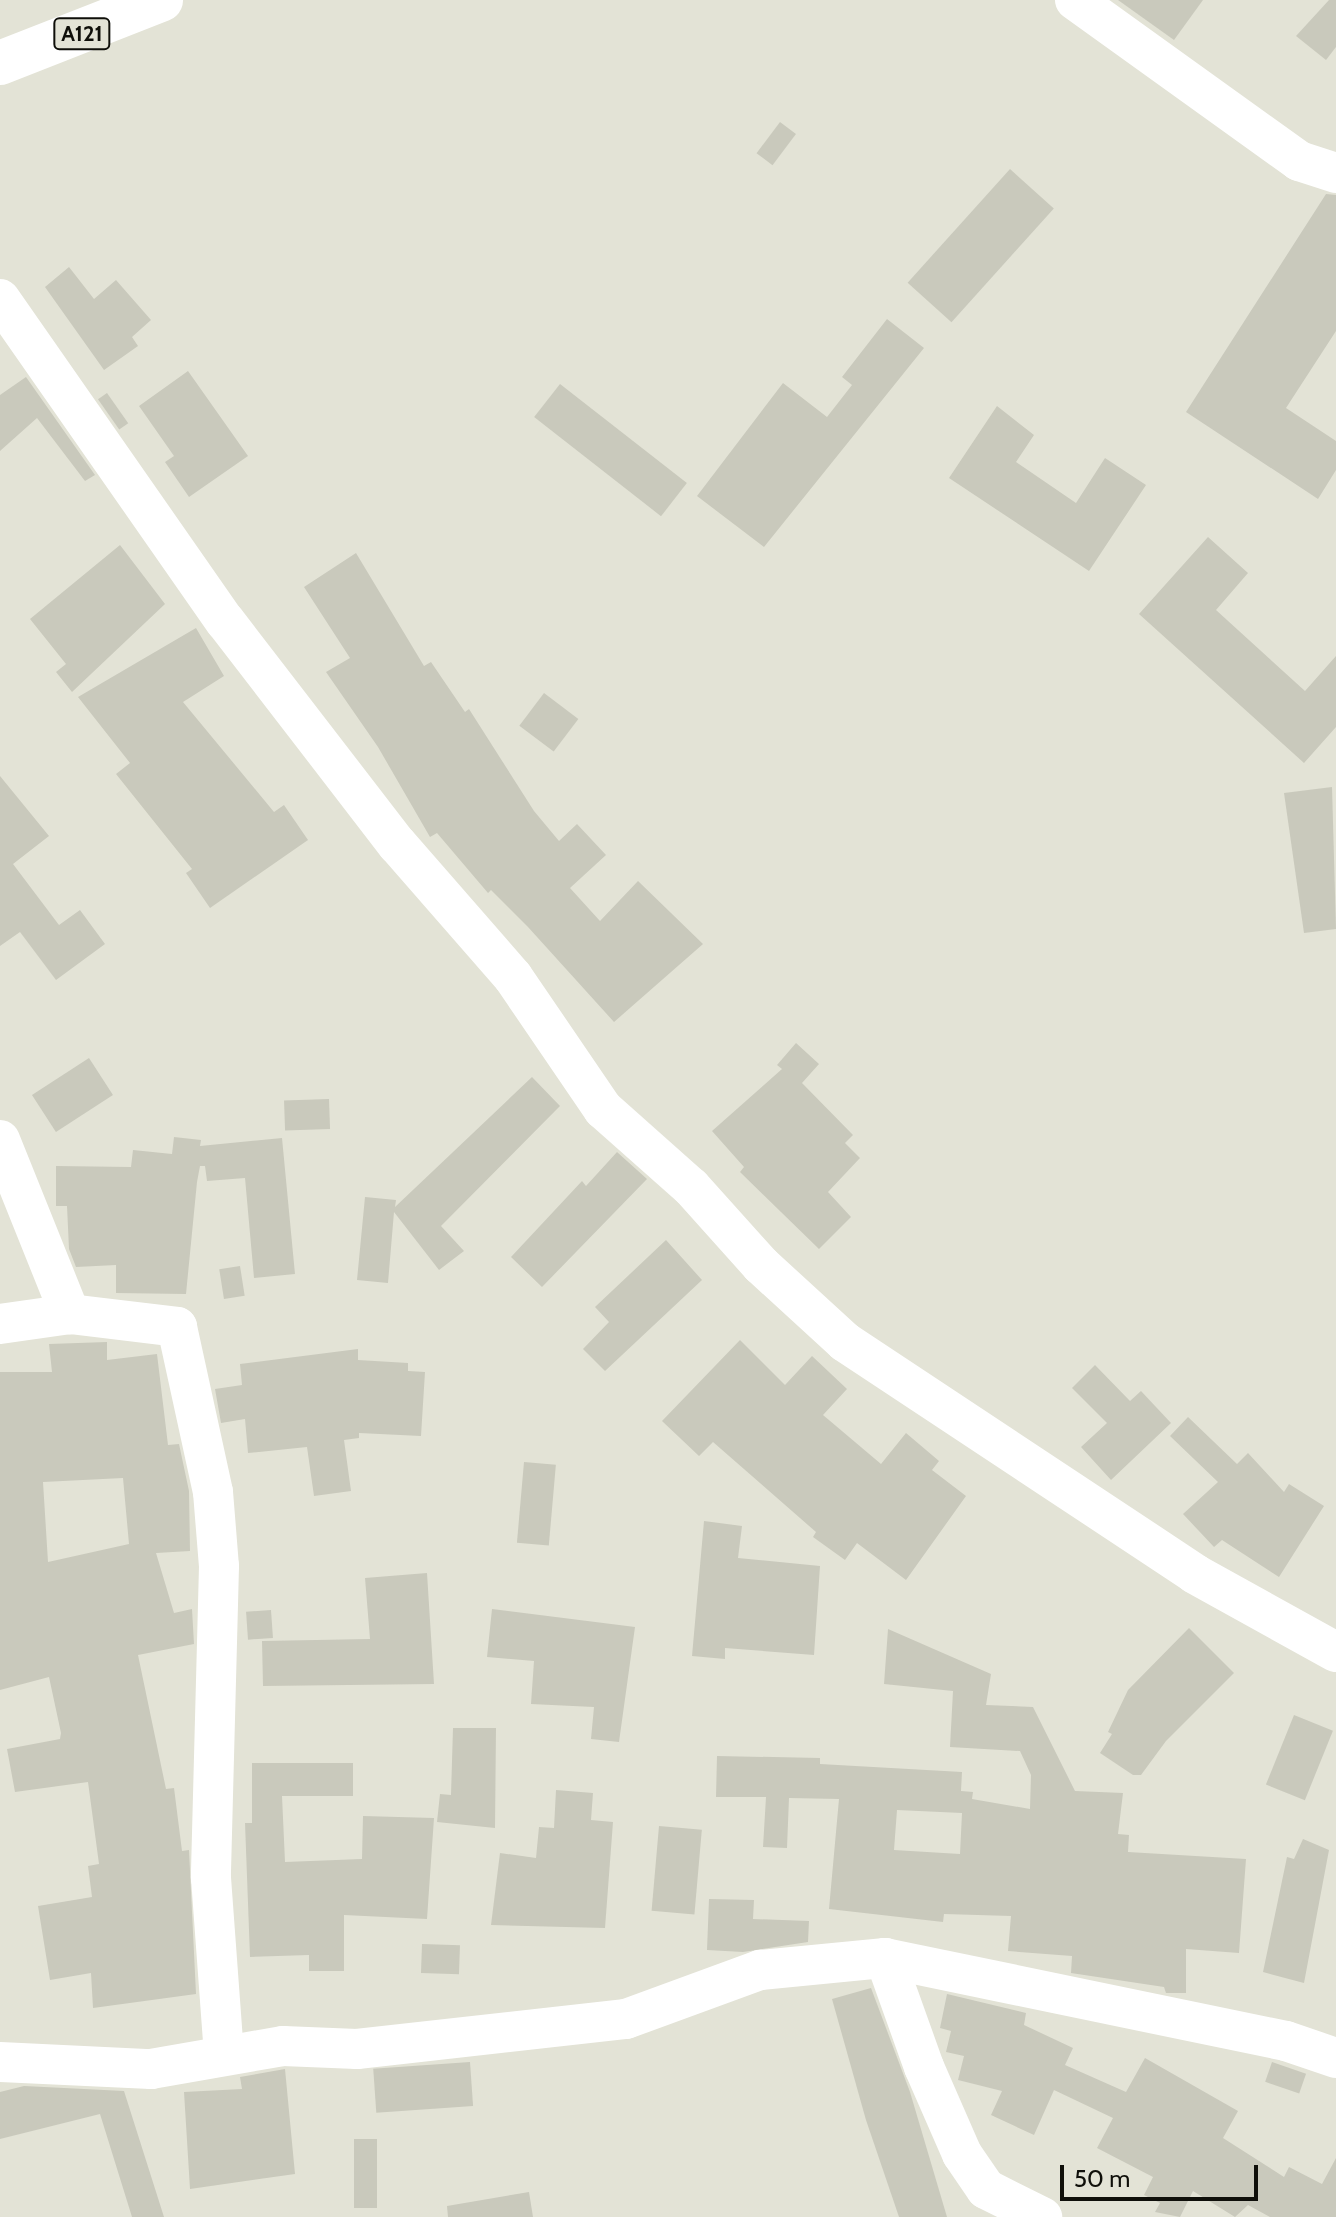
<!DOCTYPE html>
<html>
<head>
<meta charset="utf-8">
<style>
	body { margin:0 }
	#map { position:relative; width:1336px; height:2217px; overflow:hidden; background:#e3e3d6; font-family:Cabin,sans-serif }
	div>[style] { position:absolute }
	.building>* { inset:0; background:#c9c9bc; transform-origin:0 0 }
	.minor>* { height:40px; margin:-20px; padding:0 20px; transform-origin:20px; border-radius:20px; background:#fff }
	.major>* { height:44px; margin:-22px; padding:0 22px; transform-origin:22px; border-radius:22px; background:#fff }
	span { translate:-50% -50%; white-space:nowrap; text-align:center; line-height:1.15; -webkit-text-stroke:8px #e3e3d6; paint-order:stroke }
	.shield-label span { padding:2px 6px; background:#e3e3d6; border:2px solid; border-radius:6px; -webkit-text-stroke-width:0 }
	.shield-label { font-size:22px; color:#0f0f0a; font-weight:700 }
	.scale { position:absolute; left:1060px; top:2165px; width:198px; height:36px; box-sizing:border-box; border:4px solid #0f0f0a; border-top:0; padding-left:10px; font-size:24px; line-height:28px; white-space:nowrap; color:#0f0f0a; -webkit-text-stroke:6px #e3e3d6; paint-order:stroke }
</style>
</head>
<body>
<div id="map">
	<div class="building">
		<i style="clip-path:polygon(1118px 0,1203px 0,1174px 40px)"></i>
		<i style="clip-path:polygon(1329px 0,1336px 0,1336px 47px,1326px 60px,1296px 36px)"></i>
		<i style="left:780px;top:122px;width:20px;height:39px;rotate:37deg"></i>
		<i style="left:1010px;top:169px;width:59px;height:153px;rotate:42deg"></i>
		<i style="clip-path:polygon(1326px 194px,1336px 195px,1336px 331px,1286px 408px,1336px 441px,1336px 470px,1318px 499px,1186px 412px)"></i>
		<i style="clip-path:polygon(69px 267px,94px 299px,116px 280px,151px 320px,132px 337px,138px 346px,104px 370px,45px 287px)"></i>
		<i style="clip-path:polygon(887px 319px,924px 348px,764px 547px,697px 496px,783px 383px,827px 417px,852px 385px,842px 377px)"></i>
		<i style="clip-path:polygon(188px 371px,248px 456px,189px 497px,165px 462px,174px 456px,139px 406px)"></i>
		<i style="clip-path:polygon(26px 377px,95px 475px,85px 481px,37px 418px,0 451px,0 395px)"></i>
		<i style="left:560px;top:384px;width:161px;height:42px;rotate:38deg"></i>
		<i style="left:107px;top:393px;width:37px;height:11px;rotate:55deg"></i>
		<i style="clip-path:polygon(997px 406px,1034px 435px,1016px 462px,1076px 503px,1105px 458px,1146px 485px,1089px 571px,949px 478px)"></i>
		<i style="clip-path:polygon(1208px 537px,1248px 573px,1216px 610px,1305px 691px,1336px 656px,1336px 727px,1304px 763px,1139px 614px)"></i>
		<i style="clip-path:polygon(120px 545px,165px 604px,72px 692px,56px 672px,66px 664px,30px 619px)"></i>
		<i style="clip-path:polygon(356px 553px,424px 666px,431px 662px,465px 712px,469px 709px,534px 811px,559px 841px,577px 824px,606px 855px,570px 888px,600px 921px,638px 881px,703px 944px,614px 1022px,528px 927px,491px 890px,488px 893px,437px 833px,430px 837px,378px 747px,326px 672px,350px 658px,304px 587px)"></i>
		<i style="clip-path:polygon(196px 628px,224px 676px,183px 702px,274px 812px,284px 805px,308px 840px,210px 908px,186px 873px,192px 869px,116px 774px,130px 763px,78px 697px)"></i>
		<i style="left:544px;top:693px;width:43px;height:41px;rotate:37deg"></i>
		<i style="clip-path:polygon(0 776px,49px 836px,13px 864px,59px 925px,80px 910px,105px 944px,56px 980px,20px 932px,0 946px)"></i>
		<i style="clip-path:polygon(1332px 787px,1336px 929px,1304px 933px,1284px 793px)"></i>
		<i style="clip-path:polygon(796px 1043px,819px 1064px,802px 1083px,853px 1135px,845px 1143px,860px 1158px,828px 1192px,851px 1217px,819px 1249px,740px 1172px,744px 1167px,712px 1131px,782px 1069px,777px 1065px)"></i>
		<i style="left:89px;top:1058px;width:44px;height:68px;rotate:57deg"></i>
		<i style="clip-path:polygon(532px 1077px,560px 1106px,441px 1226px,464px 1251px,439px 1270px,394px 1212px,388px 1283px,357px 1280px,365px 1197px,396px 1200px,395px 1207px)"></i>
		<i style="left:329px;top:1099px;width:30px;height:45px;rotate:88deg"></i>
		<i style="clip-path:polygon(174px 1137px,201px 1140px,200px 1146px,282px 1138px,295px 1274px,254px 1278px,245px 1178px,207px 1181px,205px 1166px,200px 1166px,197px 1182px,186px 1294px,116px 1293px,116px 1265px,76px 1267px,69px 1249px,67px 1206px,56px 1206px,56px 1166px,131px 1167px,133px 1150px,172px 1154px)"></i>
		<i style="clip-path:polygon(617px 1152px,647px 1179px,542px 1287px,511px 1257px,582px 1181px,586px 1186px)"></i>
		<i style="clip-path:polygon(666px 1240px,702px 1280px,605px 1371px,583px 1349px,609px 1322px,595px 1307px)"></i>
		<i style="left:240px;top:1266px;width:30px;height:21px;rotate:81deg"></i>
		<i style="clip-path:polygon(740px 1340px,785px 1385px,812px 1356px,847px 1389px,823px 1415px,881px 1464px,906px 1433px,939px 1461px,932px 1470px,966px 1496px,906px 1580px,857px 1543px,845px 1560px,813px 1537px,816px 1532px,713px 1442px,699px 1456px,662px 1421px)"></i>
		<i style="clip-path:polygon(evenodd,107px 1342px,107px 1360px,157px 1354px,168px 1445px,179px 1444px,189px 1491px,190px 1551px,156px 1553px,174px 1613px,192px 1609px,194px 1644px,138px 1655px,166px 1789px,174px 1788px,182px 1851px,189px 1850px,196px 1994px,93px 2008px,91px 1973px,50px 1980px,38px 1906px,92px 1897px,88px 1866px,99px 1864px,88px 1782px,15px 1792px,7px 1749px,60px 1739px,61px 1733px,49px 1677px,0 1690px,0 1372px,52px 1372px,49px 1344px,107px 1342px,123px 1478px,129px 1544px,48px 1562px,43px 1482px,123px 1478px)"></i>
		<i style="clip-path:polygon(358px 1349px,358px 1360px,408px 1363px,408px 1371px,425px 1372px,421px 1436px,359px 1433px,359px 1438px,344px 1440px,351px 1491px,314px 1496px,307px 1447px,248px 1453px,245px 1419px,221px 1423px,215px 1389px,242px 1385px,240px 1364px)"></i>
		<i style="clip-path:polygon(1095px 1365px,1130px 1401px,1141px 1391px,1171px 1423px,1111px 1480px,1081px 1447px,1107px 1423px,1072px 1388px)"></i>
		<i style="clip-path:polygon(1188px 1417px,1237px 1464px,1248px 1453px,1284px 1492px,1289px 1484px,1324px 1506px,1279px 1577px,1222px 1540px,1214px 1547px,1183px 1514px,1218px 1482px,1170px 1436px)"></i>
		<i style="left:524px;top:1462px;width:32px;height:81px;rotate:5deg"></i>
		<i style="clip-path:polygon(704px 1521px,742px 1526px,738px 1558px,820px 1566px,814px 1655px,725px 1648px,725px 1659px,692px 1656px)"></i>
		<i style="clip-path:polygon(427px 1573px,434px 1684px,263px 1686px,262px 1641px,370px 1639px,365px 1578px)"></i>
		<i style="clip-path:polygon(492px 1609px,635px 1627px,619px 1742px,591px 1739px,594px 1707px,531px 1704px,534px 1661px,487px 1657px)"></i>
		<i style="left:271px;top:1610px;width:28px;height:25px;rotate:86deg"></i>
		<i style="clip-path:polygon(1189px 1628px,1234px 1673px,1166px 1741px,1141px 1775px,1133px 1775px,1100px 1753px,1112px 1734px,1108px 1732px,1128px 1690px)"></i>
		<i style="clip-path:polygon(evenodd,888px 1629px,991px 1674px,986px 1705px,1033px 1707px,1075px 1791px,1123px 1793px,1118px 1834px,1129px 1835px,1128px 1852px,1246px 1859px,1239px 1953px,1186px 1949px,1186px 1993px,1166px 1993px,1164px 1987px,1071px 1973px,1072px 1956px,1008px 1951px,1011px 1916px,944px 1914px,943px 1922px,829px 1909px,839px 1799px,789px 1798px,787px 1848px,763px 1847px,766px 1797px,716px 1797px,717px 1756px,820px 1758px,820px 1764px,962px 1772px,961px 1791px,973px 1792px,972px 1799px,1030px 1809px,1031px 1775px,1020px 1751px,950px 1747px,953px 1691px,884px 1684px,888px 1629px,897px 1810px,962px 1813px,960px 1854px,894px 1850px,897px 1810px)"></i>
		<i style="left:1294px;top:1715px;width:42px;height:75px;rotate:22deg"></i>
		<i style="clip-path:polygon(453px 1728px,496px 1728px,495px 1828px,437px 1822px,440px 1794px,451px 1795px)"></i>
		<i style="clip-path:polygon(252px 1763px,353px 1763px,353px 1796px,282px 1796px,285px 1862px,362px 1859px,363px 1816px,434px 1818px,427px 1919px,344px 1915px,344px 1971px,309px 1971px,309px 1955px,250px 1957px,245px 1823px,252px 1823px)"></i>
		<i style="clip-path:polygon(556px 1790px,593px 1793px,591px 1820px,613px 1822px,605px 1928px,491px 1925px,500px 1853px,536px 1858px,539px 1827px,554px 1828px)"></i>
		<i style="left:659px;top:1826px;width:43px;height:85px;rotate:5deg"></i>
		<i style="clip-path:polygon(1303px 1839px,1329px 1850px,1304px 1983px,1263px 1972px,1287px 1857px,1294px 1859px)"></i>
		<i style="clip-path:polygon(709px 1899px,754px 1900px,753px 1919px,809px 1921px,808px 1942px,743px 1952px,707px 1950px)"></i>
		<i style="left:422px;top:1944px;width:38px;height:29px;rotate:2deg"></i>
		<i style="clip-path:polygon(871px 1988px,910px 2092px,947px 2217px,899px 2217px,866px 2120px,832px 1999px)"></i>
		<i style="clip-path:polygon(947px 1994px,1026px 2013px,1024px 2025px,1073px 2048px,1065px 2065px,1126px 2092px,1145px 2058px,1238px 2111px,1223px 2138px,1284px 2177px,1289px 2167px,1322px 2184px,1336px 2158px,1336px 2217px,1270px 2217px,1248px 2205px,1235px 2217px,1193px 2191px,1180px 2217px,1155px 2212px,1160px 2203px,1144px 2195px,1153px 2177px,1097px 2148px,1113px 2118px,1054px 2090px,1034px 2135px,991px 2115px,1002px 2091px,958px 2080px,964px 2056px,946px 2052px,951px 2031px,940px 2028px)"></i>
		<i style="left:470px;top:2062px;width:44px;height:97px;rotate:86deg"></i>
		<i style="left:1272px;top:2062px;width:36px;height:21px;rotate:19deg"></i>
		<i style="clip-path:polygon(285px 2069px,295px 2174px,190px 2189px,184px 2092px,242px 2089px,240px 2077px)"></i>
		<i style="clip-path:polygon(24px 2086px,124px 2091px,164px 2217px,132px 2217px,100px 2114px,0 2139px,0 2092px)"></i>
		<i style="left:377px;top:2139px;width:69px;height:23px;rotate:90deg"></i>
		<i style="clip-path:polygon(529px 2192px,533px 2217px,448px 2217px,447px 2206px)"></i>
	</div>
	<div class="minor">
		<i style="left:1075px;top:0;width:276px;rotate:35.7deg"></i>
		<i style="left:1299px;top:161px;width:39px;rotate:18deg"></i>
		<i style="left:0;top:299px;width:393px;rotate:55.1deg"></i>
		<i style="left:225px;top:621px;width:282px;rotate:52.4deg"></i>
		<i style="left:397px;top:844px;width:176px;rotate:48.9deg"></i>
		<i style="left:513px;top:977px;width:160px;rotate:55.7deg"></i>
		<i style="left:603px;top:1109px;width:118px;rotate:41.6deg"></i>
		<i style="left:691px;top:1187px;width:105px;rotate:48.1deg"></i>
		<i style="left:761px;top:1265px;width:114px;rotate:42.5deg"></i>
		<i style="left:845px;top:1342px;width:420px;rotate:33.5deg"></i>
		<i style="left:1195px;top:1574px;width:161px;rotate:29deg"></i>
		<i style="left:0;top:1140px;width:188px;rotate:68.1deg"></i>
		<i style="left:0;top:1324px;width:71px;rotate:-8.1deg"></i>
		<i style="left:70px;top:1314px;width:108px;rotate:6.9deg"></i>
		<i style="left:177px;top:1327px;width:169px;rotate:77.7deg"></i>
		<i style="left:213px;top:1492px;width:74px;rotate:85.4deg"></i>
		<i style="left:219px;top:1566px;width:312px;rotate:91.5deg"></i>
		<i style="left:211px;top:1878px;width:177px;rotate:85.8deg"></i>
		<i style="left:885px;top:1958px;width:116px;rotate:70.3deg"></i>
		<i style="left:924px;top:2067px;width:95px;rotate:66.4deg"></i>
		<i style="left:962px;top:2154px;width:42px;rotate:55.6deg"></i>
		<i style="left:986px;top:2189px;width:63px;rotate:26.6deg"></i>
		<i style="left:0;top:2062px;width:151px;rotate:2.7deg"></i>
		<i style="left:151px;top:2069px;width:134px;rotate:-9.9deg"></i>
		<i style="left:283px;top:2046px;width:74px;rotate:2.3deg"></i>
		<i style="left:357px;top:2049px;width:271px;rotate:-6.4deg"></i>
		<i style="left:626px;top:2019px;width:143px;rotate:-20.1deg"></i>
		<i style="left:760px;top:1970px;width:126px;rotate:-5.5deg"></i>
		<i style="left:885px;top:1958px;width:409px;rotate:11.7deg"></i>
		<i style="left:1286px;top:2041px;width:53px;rotate:18.8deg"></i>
	</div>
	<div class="major">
		<i style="left:0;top:63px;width:173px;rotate:-21.4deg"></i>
	</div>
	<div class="shield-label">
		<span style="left:82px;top:34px">A121</span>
	</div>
	<div class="scale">50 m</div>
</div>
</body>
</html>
